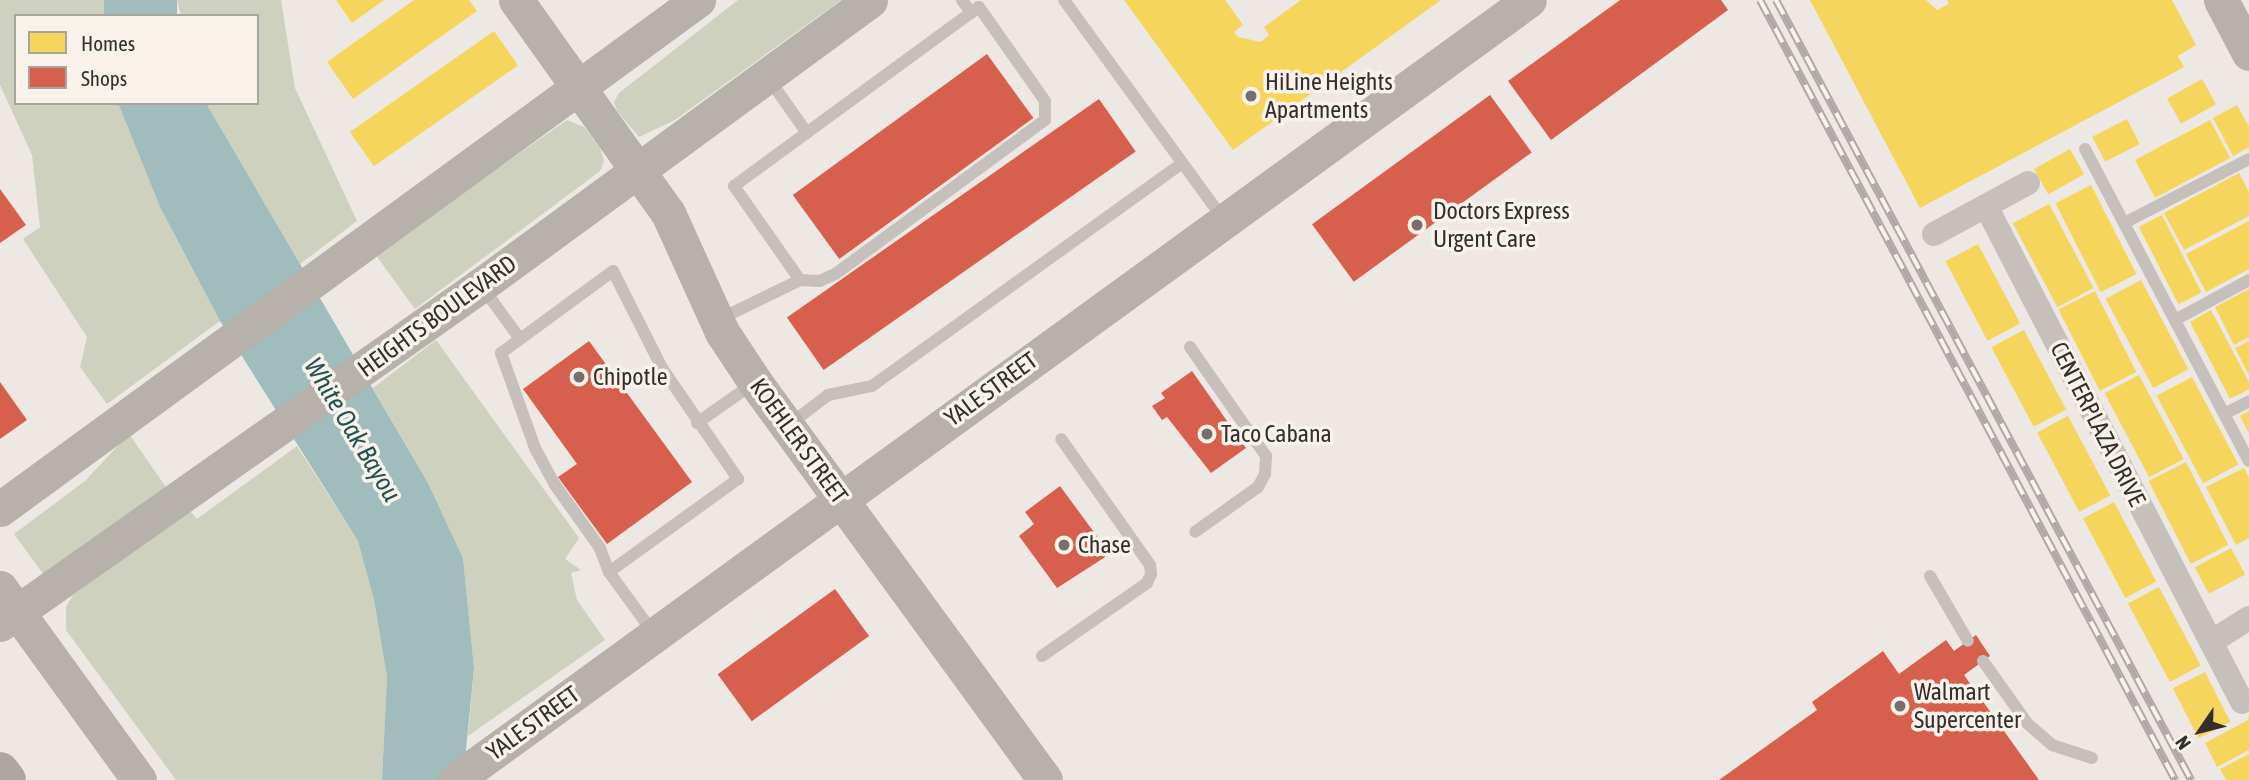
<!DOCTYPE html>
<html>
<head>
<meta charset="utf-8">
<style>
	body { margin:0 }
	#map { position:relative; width:2249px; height:780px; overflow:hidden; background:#ede8e3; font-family:"Asap Condensed",sans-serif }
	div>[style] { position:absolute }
	.green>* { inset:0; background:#ced1be }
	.water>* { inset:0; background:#a1bcbc; transform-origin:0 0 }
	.homes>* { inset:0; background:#f6d55c; transform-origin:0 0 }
	.shops>* { inset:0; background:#d6604d; transform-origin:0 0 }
	.lane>* { height:12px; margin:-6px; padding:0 6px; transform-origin:6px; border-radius:6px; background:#c6c0bc }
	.street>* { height:24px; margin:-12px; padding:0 12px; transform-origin:12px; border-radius:12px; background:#c6c0bc }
	.secondary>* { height:35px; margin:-17.5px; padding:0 17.5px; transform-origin:17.5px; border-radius:17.5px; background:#b7b1ac }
	.highway>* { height:38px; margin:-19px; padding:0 19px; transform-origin:19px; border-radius:19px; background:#aca7a2 }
	.rail>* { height:8px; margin-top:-4px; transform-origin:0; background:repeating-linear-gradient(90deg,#f8f2eb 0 16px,#aea9a6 0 32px); box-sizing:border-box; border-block:2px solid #aea9a6 }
	.dots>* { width:19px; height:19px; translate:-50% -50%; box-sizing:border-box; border:4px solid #f8f2eb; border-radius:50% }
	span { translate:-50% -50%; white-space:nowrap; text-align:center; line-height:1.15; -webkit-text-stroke:7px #f8f2eb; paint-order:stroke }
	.poi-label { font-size:24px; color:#362e2a }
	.left { translate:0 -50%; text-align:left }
	.street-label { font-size:24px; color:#362e2a }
	.water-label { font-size:26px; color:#235154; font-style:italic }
	.legend { position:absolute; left:14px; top:14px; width:245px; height:91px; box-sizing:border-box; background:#f8f2eb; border:2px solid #aaa49e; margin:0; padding:9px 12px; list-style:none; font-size:21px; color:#362e2a }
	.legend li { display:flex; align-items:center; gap:14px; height:35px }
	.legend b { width:35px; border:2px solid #aaa49e }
	.north { position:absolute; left:2165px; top:696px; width:70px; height:70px; -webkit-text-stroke:5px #f8f2eb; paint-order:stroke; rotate:235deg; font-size:19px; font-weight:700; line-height:28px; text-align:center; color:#362e2a }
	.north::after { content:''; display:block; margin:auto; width:24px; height:32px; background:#362e2a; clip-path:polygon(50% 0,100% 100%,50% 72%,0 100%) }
</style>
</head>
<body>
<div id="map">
	<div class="green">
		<i style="clip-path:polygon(0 0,104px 0,104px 16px,16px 16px,16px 103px,118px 103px,160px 207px,220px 321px,107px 404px,80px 367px,87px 337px,23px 239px,40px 227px,32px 155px,0 85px)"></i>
		<i style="clip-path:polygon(177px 0,281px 0,295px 88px,357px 221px,300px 264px,206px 103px,257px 103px,257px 16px,181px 16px)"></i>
		<i style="clip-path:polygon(738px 0,841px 0,675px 120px,639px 137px,617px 111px,614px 102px,619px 93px)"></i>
		<i style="clip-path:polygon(567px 120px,584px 127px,600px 148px,604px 161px,600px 171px,415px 309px,375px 254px)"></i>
		<i style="clip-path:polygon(436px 340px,579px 538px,565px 559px,581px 570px,571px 573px,577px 600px,605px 640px,468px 736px,474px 668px,463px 558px,428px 483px,373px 388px)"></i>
		<i style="clip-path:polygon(129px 434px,168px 490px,44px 575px,14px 534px,85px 481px)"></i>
		<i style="clip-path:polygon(297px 446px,358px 541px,374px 600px,387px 677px,382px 780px,176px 780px,66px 630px,66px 607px,73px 595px,189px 510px,197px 519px)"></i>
	</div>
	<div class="water">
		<i style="left:104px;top:0;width:73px;height:16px"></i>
		<i style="clip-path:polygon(118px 103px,206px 103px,428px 483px,463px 558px,474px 668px,463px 780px,382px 780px,387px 677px,374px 600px,358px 541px,220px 321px,160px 207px)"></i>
	</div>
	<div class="homes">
		<i style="clip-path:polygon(336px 0,384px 0,352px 23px)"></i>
		<i style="clip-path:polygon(414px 0,469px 0,477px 11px,353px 99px,327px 62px)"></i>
		<i style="clip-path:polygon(1124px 0,1225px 0,1243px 25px,1234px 32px,1238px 37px,1261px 42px,1269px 35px,1264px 27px,1301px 0,1441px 0,1233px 150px)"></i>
		<i style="clip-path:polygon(1810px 0,1926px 0,1937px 10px,1949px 4px,1947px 0,2172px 0,2196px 45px,2178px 56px,2184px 67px,2164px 78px,1920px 208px)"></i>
		<i style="left:494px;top:31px;width:42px;height:176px;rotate:55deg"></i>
		<i style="left:2202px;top:79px;width:29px;height:40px;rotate:61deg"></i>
		<i style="clip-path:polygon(2237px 105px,2249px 127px,2249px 147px,2233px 156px,2213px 118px)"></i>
		<i style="left:2127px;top:119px;width:28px;height:39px;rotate:63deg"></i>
		<i style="left:2210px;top:120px;width:43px;height:85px;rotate:62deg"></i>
		<i style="left:2070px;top:149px;width:29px;height:41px;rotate:61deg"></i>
		<i style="clip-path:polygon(2239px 173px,2249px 192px,2249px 216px,2184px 250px,2164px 213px)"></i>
		<i style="left:2091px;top:185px;width:100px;height:40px;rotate:63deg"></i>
		<i style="left:2049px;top:204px;width:95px;height:41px;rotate:62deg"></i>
		<i style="left:2162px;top:215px;width:87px;height:26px;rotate:63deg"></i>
		<i style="clip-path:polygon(2249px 221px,2249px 269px,2206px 292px,2186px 254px)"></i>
		<i style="left:1978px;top:244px;width:90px;height:37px;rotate:62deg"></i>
		<i style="left:2141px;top:280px;width:101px;height:40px;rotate:62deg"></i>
		<i style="clip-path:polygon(2249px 289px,2249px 337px,2234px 345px,2215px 307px)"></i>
		<i style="left:2095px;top:291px;width:91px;height:41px;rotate:63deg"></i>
		<i style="clip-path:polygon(2211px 310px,2249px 382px,2249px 389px,2230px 399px,2190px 322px)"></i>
		<i style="left:2024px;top:330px;width:90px;height:37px;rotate:62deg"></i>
		<i style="clip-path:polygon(2249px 341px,2249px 375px,2235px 348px)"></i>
		<i style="left:2139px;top:375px;width:95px;height:39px;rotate:62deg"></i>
		<i style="left:2192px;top:377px;width:99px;height:40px;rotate:62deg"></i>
		<i style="clip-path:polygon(2249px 411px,2249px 434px,2240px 416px)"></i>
		<i style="left:2068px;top:416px;width:90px;height:35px;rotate:62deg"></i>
		<i style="left:2186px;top:462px;width:93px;height:42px;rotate:63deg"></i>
		<i style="clip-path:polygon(2244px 468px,2249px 478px,2249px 538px,2236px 545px,2206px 487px)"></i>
		<i style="left:2114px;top:502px;width:90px;height:35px;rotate:62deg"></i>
		<i style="left:2231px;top:548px;width:30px;height:41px;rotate:62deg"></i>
		<i style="left:2159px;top:587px;width:89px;height:35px;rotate:62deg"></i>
		<i style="left:2205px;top:672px;width:56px;height:36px;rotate:63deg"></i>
		<i style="clip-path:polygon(2249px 713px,2249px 750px,2217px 767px,2205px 743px,2248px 720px)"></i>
		<i style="clip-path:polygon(2249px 754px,2249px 780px,2226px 780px,2220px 769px)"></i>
	</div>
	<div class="shops">
		<i style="clip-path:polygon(1620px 0,1721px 0,1728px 10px,1551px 140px,1508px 81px)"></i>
		<i style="left:987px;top:54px;width:79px;height:240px;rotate:54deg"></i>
		<i style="left:1490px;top:95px;width:71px;height:220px;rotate:54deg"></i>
		<i style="left:1099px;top:99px;width:64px;height:381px;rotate:55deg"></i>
		<i style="clip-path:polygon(0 189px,26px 225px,0 243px)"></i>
		<i style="clip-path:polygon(589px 341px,692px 482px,607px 544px,558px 477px,577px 464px,523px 389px)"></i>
		<i style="clip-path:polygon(1192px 371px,1246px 448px,1211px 473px,1167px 417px,1162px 420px,1152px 406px,1165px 398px,1161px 393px)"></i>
		<i style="clip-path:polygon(0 382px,27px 420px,0 439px)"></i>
		<i style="clip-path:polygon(1060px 486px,1110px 554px,1057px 588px,1019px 536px,1034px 524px,1025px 512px)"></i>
		<i style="left:835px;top:589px;width:58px;height:145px;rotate:54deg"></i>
		<i style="clip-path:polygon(1976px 635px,1990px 656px,1964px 675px,2039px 780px,1719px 780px,1817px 710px,1812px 702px,1883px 651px,1899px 674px,1946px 640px,1954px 651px)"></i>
	</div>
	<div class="lane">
		<i style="left:962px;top:0;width:16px;rotate:55deg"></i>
		<i style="left:1064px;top:0;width:272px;rotate:54deg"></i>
		<i style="left:769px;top:79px;width:66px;rotate:54.9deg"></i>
		<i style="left:2085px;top:149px;width:352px;rotate:62.3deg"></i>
		<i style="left:2124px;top:223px;width:140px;rotate:-27.1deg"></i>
		<i style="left:483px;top:288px;width:63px;rotate:54deg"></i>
		<i style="left:720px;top:319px;width:89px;rotate:-26deg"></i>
		<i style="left:800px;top:280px;width:115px;rotate:-125.1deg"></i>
		<i style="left:734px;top:186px;width:303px;rotate:-36.2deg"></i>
		<i style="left:979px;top:7px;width:115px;rotate:54.9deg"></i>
		<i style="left:1045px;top:101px;width:19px;rotate:90deg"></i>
		<i style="left:1045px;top:120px;width:260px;rotate:143.7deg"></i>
		<i style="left:835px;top:274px;width:17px;rotate:156deg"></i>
		<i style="left:819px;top:281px;width:19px;rotate:-177deg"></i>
		<i style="left:2175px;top:320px;width:84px;rotate:-28.4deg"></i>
		<i style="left:1190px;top:347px;width:133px;rotate:55.1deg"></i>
		<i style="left:1266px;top:456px;width:18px;rotate:93deg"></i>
		<i style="left:1265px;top:474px;width:15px;rotate:118deg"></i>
		<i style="left:1258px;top:487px;width:77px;rotate:144.5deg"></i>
		<i style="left:2224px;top:414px;width:28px;rotate:-27deg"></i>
		<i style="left:697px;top:423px;width:70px;rotate:-35.1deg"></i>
		<i style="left:790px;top:424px;width:48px;rotate:-37.3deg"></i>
		<i style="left:828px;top:395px;width:45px;rotate:-11.6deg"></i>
		<i style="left:872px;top:386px;width:382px;rotate:-35.7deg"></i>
		<i style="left:609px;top:572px;width:26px;rotate:-111deg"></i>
		<i style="left:600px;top:548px;width:77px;rotate:-125.5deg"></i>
		<i style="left:555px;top:485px;width:42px;rotate:-118.4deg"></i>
		<i style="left:535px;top:448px;width:101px;rotate:-109.7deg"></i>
		<i style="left:501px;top:353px;width:139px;rotate:-36.2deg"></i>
		<i style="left:613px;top:271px;width:109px;rotate:63.2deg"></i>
		<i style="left:662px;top:368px;width:135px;rotate:55.6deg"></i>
		<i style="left:738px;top:479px;width:159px;rotate:144.2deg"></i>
		<i style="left:609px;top:572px;width:77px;rotate:54deg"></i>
		<i style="left:1930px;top:576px;width:75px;rotate:59.7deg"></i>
		<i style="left:1042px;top:656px;width:128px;rotate:-34.8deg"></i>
		<i style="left:1147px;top:583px;width:10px;rotate:-66deg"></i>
		<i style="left:1151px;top:574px;width:9px;rotate:-96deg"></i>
		<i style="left:1150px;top:565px;width:154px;rotate:-125.2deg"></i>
		<i style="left:1983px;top:661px;width:77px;rotate:54.5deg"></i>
		<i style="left:2028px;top:724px;width:32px;rotate:41deg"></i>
		<i style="left:2052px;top:745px;width:42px;rotate:18deg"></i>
	</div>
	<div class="street">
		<i style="left:1986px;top:206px;width:558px;rotate:62.7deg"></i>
		<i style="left:1934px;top:234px;width:107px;rotate:-28.5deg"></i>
		<i style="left:2211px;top:642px;width:45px;rotate:-32.3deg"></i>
	</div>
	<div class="secondary">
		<i style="left:516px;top:0;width:262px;rotate:54.5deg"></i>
		<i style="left:668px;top:213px;width:131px;rotate:65.6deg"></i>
		<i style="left:722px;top:332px;width:60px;rotate:56.6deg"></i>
		<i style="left:755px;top:382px;width:492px;rotate:53.9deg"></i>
		<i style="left:2221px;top:0;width:60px;rotate:62.2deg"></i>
		<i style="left:0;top:509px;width:864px;rotate:-36.1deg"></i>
		<i style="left:0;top:588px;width:237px;rotate:54.1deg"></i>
		<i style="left:0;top:624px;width:588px;rotate:-35.18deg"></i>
		<i style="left:481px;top:285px;width:482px;rotate:-36.2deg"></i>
		<i style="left:455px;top:780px;width:1327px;rotate:-35.99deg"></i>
	</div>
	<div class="highway">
		<i style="left:0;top:771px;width:11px;rotate:52deg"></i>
	</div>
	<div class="rail">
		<i style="left:1760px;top:0;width:884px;rotate:61.98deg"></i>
		<i style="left:1776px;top:0;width:884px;rotate:61.98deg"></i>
	</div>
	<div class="dots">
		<i style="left:1251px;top:96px;background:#766f6b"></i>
		<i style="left:1417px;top:225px;background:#766f6b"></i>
		<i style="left:579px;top:377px;background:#766f6b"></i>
		<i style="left:1207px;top:434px;background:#766f6b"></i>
		<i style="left:1064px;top:545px;background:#766f6b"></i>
		<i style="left:1900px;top:706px;background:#766f6b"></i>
	</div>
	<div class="poi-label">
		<span class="left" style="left:1265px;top:96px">HiLine Heights<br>Apartments</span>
		<span class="left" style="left:1433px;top:225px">Doctors Express<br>Urgent Care</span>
		<span class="left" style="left:593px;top:377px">Chipotle</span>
		<span class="left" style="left:1221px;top:434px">Taco Cabana</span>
		<span class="left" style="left:1078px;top:545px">Chase</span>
		<span class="left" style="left:1914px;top:706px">Walmart<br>Supercenter</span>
	</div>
	<div class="street-label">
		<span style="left:437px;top:316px;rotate:-36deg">HEIGHTS BOULEVARD</span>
		<span style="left:991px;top:389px;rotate:-36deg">YALE STREET</span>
		<span style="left:2098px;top:424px;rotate:63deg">CENTERPLAZA DRIVE</span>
		<span style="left:799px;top:441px;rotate:54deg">KOEHLER STREET</span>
		<span style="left:533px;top:723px;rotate:-36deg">YALE STREET</span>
	</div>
	<div class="water-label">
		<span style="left:352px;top:430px;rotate:59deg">White Oak Bayou</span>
	</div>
	<ul class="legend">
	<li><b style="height:19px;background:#f6d55c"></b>Homes</li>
	<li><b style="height:19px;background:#d6604d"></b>Shops</li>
	</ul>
	<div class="north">N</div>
</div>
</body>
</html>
